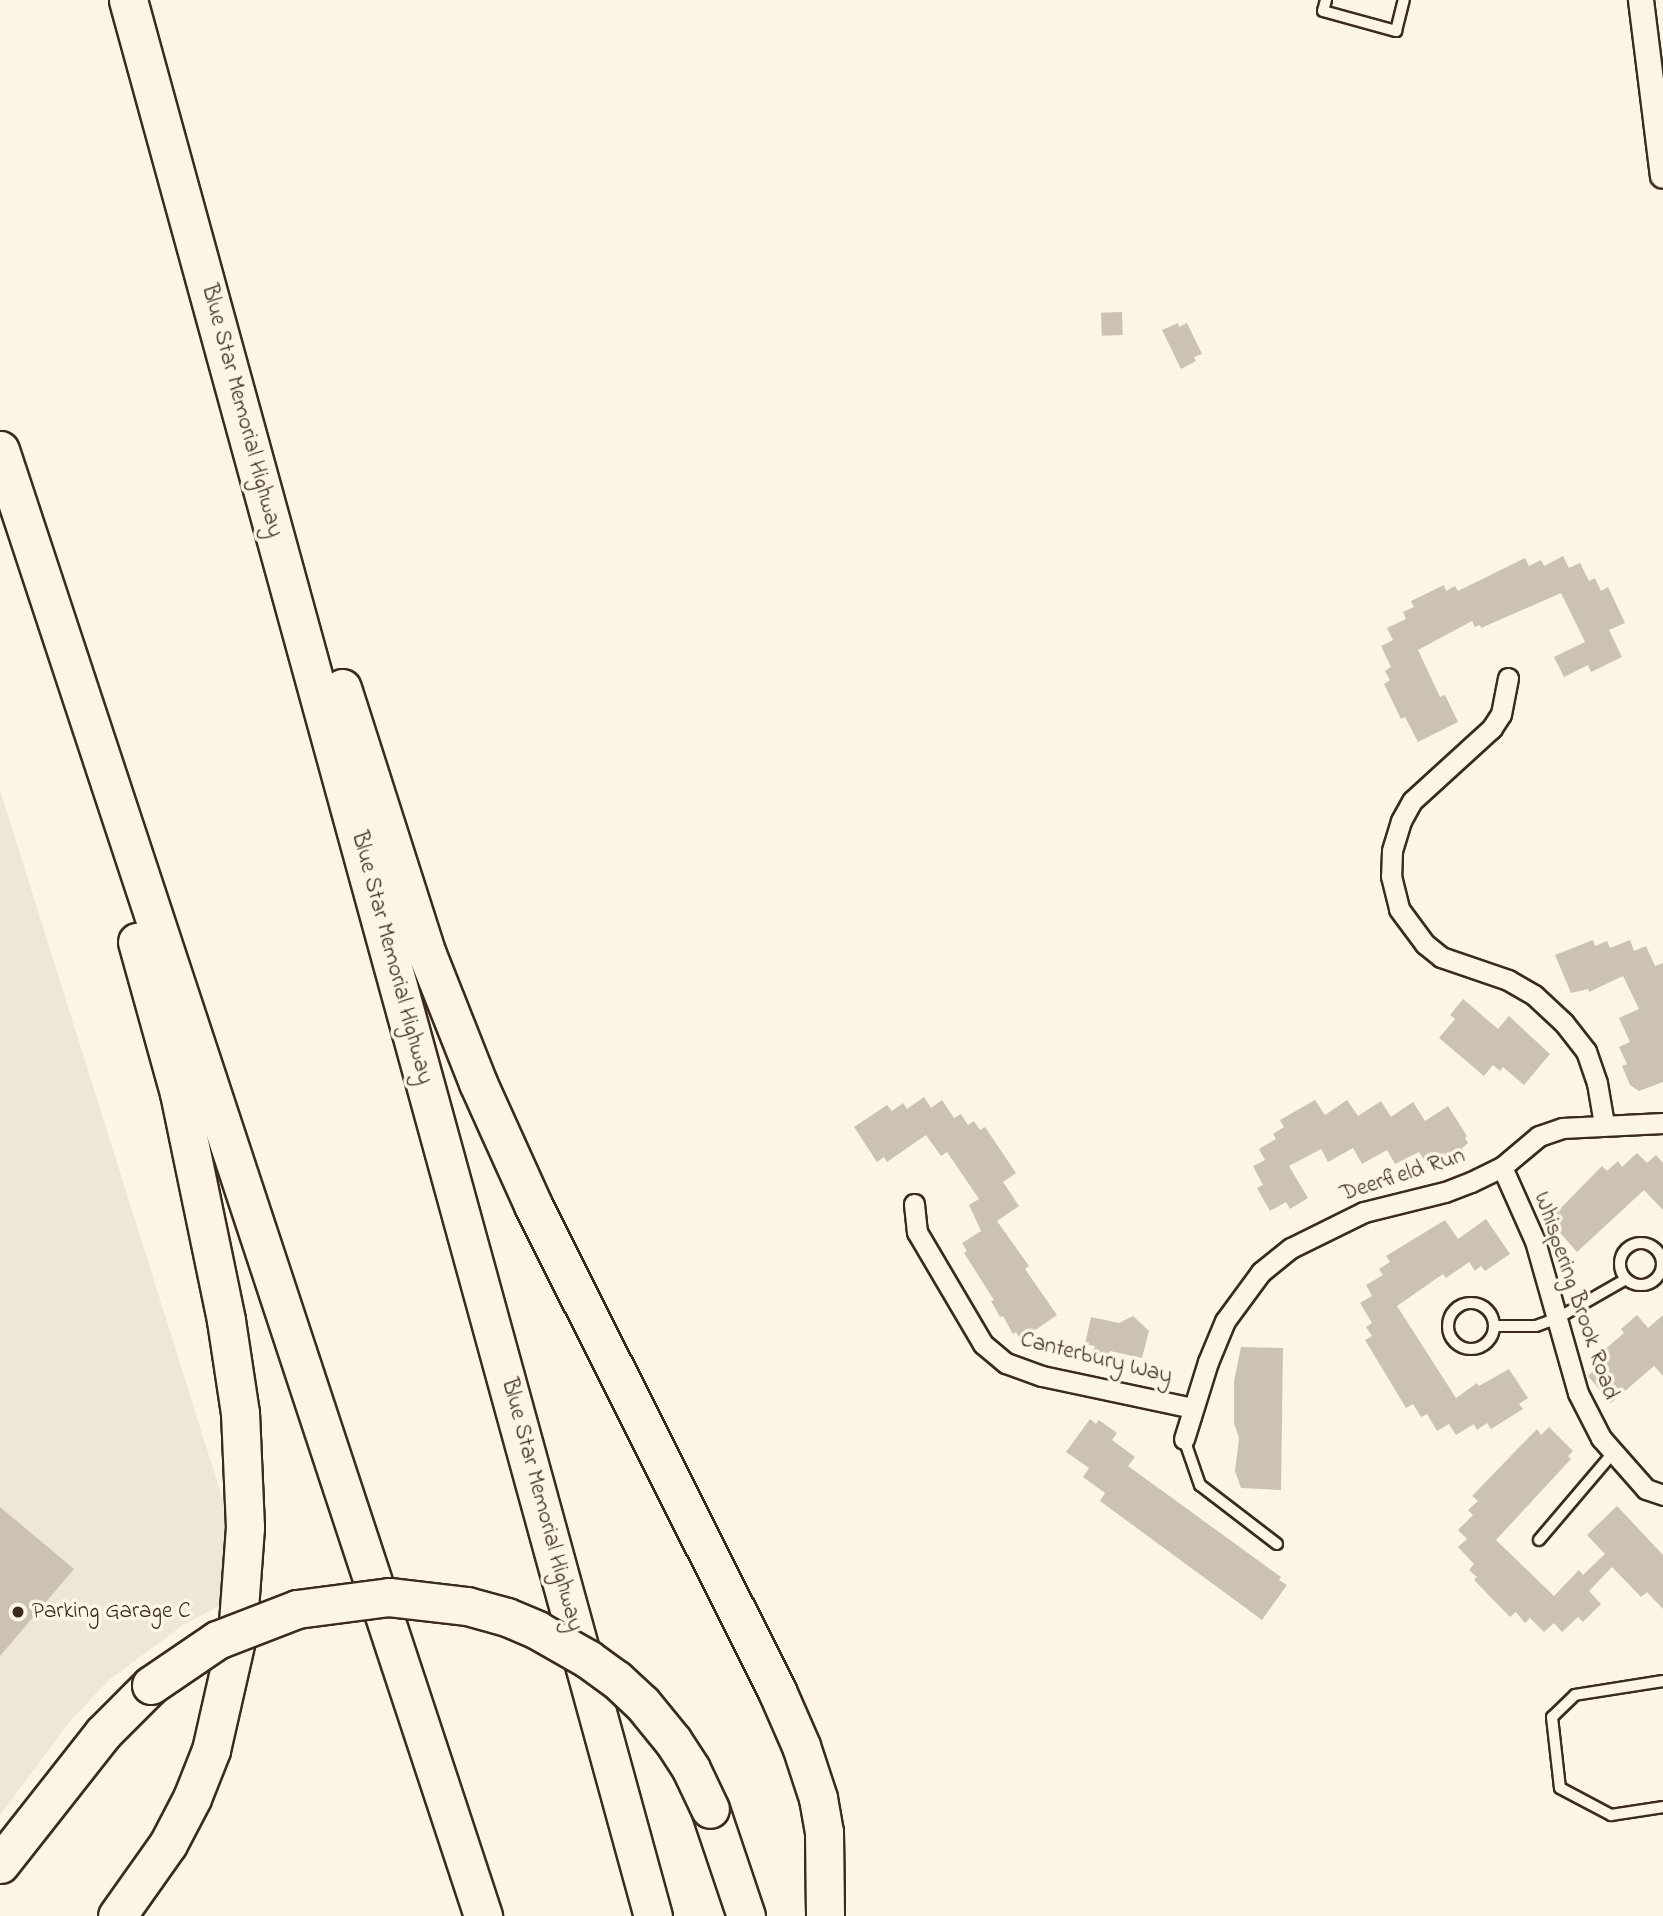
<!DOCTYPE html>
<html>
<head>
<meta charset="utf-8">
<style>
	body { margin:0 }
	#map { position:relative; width:1663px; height:1916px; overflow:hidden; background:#fcf5e5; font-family:"Indie Flower",sans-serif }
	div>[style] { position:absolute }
	.built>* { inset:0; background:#eee6d6 }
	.building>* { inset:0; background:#ccc2b3; transform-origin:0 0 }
	.roads { filter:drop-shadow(2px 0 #3b2a1e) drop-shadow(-2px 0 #3b2a1e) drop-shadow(0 2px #3b2a1e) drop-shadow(0 -2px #3b2a1e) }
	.service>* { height:10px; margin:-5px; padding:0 5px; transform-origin:5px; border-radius:5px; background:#fcf5e5 }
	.service>.ring { margin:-5px; padding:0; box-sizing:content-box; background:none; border:10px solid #fcf5e5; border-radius:50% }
	.minor>* { height:19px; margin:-9.5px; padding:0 9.5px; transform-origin:9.5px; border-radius:9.5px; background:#fcf5e5 }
	.tertiary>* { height:24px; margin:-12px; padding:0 12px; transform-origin:12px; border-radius:12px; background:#fcf5e5 }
	.motorway>* { height:37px; margin:-18.5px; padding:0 18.5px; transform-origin:18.5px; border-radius:18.5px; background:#fcf5e5 }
	.bridges { filter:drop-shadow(2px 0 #3b2a1e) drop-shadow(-2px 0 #3b2a1e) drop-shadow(0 2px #3b2a1e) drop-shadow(0 -2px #3b2a1e) }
	.motorway-bridge>* { height:37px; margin:-18.5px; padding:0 18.5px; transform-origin:18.5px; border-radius:18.5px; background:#fcf5e5 }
	.dots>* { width:19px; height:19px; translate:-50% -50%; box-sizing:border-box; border:4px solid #fcf5e5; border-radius:50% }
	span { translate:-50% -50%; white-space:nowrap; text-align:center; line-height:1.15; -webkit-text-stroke:7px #fcf5e5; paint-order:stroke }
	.street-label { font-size:23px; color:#3b2a1e }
	.poi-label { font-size:23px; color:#3b2a1e }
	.left { translate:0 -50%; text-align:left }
</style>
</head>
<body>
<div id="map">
	<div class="built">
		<i style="clip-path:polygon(0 790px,227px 1513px,227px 1602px,183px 1625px,109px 1680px,71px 1720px,0 1815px)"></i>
	</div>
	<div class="building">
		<i style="left:1122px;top:312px;width:23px;height:21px;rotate:88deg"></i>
		<i style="clip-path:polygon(1178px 323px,1179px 327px,1187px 323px,1202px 354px,1194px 357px,1196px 361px,1181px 369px,1162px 330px)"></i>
		<i style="clip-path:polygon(1563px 556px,1569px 568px,1580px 563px,1589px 581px,1595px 578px,1601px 591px,1608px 587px,1625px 623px,1609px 630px,1622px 657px,1591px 672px,1588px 665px,1564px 677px,1554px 657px,1585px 642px,1561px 593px,1481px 628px,1480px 625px,1475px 627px,1472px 621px,1418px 650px,1440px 697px,1445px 695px,1458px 722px,1418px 742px,1405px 717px,1401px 719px,1384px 684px,1390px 680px,1385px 671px,1391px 667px,1381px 646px,1393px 640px,1387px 628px,1406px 619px,1403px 612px,1414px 607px,1411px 601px,1444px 585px,1446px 591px,1455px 586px,1458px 591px,1525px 558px,1529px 566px,1541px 560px,1544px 566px)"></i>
		<i style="clip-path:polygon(1593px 940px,1595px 946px,1607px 941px,1610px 948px,1630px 940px,1634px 951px,1646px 946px,1655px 966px,1663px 963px,1663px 1082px,1639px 1091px,1630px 1085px,1622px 1066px,1627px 1064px,1619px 1047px,1630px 1042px,1619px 1018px,1639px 1009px,1623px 976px,1589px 992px,1588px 989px,1571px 993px,1555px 955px)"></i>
		<i style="clip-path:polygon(1463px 999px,1498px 1029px,1509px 1016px,1550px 1054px,1524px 1085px,1503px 1067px,1500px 1071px,1493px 1065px,1484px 1076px,1439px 1038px,1455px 1019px,1450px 1015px)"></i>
		<i style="clip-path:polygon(924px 1097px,931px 1108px,942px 1100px,954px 1118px,961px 1114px,968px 1125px,974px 1121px,980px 1130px,985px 1127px,1016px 1173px,1003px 1182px,1019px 1206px,997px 1221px,1029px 1266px,1025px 1269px,1057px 1315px,1021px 1340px,1016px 1332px,1013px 1334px,1003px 1316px,1000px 1317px,991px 1301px,994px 1300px,964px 1253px,967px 1251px,962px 1243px,981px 1231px,969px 1205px,979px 1199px,947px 1152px,941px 1156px,926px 1135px,887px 1162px,884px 1157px,877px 1162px,854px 1127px,887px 1105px,892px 1111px,903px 1103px,907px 1109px)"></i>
		<i style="clip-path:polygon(1315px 1100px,1325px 1115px,1347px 1100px,1358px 1116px,1381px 1101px,1391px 1117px,1413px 1102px,1425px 1121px,1448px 1106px,1467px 1136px,1465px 1138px,1468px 1143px,1462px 1148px,1464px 1151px,1448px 1162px,1444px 1156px,1428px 1166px,1419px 1152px,1395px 1164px,1387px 1150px,1362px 1164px,1353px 1148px,1328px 1162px,1321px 1149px,1289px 1166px,1308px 1198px,1290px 1209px,1286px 1202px,1270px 1211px,1257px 1188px,1263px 1185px,1253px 1166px,1265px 1160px,1259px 1149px,1276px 1139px,1273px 1134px,1284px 1127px,1280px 1120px)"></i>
		<i style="clip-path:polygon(1637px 1153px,1647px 1163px,1656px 1155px,1663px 1163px,1663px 1210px,1644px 1190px,1577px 1252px,1549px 1220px,1602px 1166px,1607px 1171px,1618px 1161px,1622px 1167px)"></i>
		<i style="clip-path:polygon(1486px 1219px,1510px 1254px,1485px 1271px,1481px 1266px,1475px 1271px,1469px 1262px,1446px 1278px,1443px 1274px,1397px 1306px,1456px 1398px,1477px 1383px,1479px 1386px,1509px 1369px,1528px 1398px,1519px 1404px,1523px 1409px,1491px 1429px,1487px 1423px,1477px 1430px,1474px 1424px,1456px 1435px,1449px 1424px,1437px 1431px,1427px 1414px,1421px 1417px,1413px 1404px,1406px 1408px,1365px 1340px,1372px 1336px,1366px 1327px,1372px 1323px,1360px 1303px,1372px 1296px,1366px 1285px,1383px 1275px,1379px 1269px,1390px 1262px,1386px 1256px,1445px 1220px,1458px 1239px)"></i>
		<i style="clip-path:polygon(1637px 1315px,1648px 1328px,1663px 1315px,1663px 1376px,1654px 1366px,1611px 1403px,1588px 1376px,1595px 1369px,1590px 1362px,1624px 1333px,1621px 1329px)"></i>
		<i style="clip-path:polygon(1133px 1316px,1149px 1331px,1142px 1358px,1110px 1351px,1109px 1355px,1093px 1352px,1095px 1346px,1085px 1344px,1091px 1317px,1119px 1323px)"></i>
		<i style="clip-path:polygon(1241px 1347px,1283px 1348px,1281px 1490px,1241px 1488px,1235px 1471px,1239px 1438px,1234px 1423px,1234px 1381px)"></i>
		<i style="clip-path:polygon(1090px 1419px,1096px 1424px,1099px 1420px,1117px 1433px,1112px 1440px,1135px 1457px,1128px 1466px,1281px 1577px,1279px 1580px,1287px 1585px,1262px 1620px,1100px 1501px,1105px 1493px,1083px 1477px,1089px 1468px,1066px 1452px)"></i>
		<i style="clip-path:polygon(1549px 1427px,1573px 1451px,1568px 1456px,1571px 1459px,1496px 1540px,1554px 1596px,1579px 1570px,1583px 1575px,1605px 1554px,1587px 1535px,1617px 1506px,1663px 1555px,1663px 1609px,1647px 1592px,1641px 1597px,1612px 1567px,1589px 1591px,1601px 1604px,1583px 1622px,1578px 1617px,1562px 1632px,1554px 1623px,1544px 1632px,1530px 1618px,1525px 1623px,1516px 1612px,1510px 1617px,1474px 1580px,1477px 1577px,1469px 1570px,1474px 1564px,1458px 1547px,1467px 1539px,1458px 1530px,1473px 1515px,1468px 1510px,1478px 1501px,1472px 1496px,1537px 1429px,1541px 1435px)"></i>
		<i style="clip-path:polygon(0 1507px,74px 1569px,0 1656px)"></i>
	</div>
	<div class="roads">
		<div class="service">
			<i style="left:1326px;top:0;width:11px;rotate:105deg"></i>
			<i style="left:1323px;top:11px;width:76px;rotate:15.3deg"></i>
			<i style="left:1396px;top:31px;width:32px;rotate:-76deg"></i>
			<i class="ring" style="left:1620px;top:1243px;width:32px;height:32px"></i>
			<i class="ring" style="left:1448px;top:1303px;width:36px;height:36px"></i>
			<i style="left:1494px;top:1326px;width:42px"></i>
			<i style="left:1536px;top:1326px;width:23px;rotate:-20deg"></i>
			<i style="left:1558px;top:1318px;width:78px;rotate:-29.8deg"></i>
			<i style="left:1184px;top:1439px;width:49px;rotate:70.8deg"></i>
			<i style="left:1200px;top:1485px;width:97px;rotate:37.5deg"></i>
			<i style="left:1539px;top:1540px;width:116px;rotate:-49.6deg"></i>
			<i style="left:1663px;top:1681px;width:89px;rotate:171deg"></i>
			<i style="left:1575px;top:1695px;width:32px;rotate:136deg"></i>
			<i style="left:1552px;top:1717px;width:71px;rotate:83.6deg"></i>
			<i style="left:1560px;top:1788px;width:58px;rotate:27.9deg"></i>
			<i style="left:1611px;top:1815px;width:53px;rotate:-8.7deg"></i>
		</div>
		<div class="minor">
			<i style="left:1508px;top:678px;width:37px;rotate:101deg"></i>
			<i style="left:1501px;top:714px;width:17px;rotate:123deg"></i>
			<i style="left:1492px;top:728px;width:108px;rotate:137.6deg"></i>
			<i style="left:1412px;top:801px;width:23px;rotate:119deg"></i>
			<i style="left:1401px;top:821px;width:31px;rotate:107deg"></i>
			<i style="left:1392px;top:851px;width:25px;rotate:92deg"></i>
			<i style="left:1391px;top:876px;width:34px;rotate:76deg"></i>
			<i style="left:1399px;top:909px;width:44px;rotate:53.4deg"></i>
			<i style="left:1425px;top:944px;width:21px;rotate:39deg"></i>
			<i style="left:1441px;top:957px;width:71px;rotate:18.9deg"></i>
			<i style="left:1508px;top:980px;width:30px;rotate:30deg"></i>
			<i style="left:1534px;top:995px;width:41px;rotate:43deg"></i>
			<i style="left:1564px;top:1023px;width:36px;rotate:52deg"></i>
			<i style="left:1586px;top:1051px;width:34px;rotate:71deg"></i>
			<i style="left:1597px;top:1083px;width:42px;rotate:80.3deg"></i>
			<i style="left:1502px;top:1167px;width:81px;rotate:66deg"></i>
			<i style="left:1535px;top:1241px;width:158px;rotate:74.2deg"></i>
			<i style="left:1578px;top:1393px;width:51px;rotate:62.9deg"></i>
			<i style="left:1601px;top:1438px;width:68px;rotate:48.6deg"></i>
			<i style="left:1646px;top:1489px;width:18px;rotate:19deg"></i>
			<i style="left:914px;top:1204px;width:28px;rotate:84deg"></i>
			<i style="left:917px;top:1232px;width:130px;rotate:59.5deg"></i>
			<i style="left:983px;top:1344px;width:30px;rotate:40deg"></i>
			<i style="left:1006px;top:1363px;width:38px;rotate:20deg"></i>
			<i style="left:1042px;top:1376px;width:154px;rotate:12deg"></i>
			<i style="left:1184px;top:1439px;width:81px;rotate:-72.7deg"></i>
			<i style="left:1208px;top:1362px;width:44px;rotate:-67.5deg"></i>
			<i style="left:1225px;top:1321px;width:61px;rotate:-53.7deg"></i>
			<i style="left:1261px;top:1272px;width:38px;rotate:-39deg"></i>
			<i style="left:1291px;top:1248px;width:81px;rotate:-26.3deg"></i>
			<i style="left:1364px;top:1212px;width:83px;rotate:-13.9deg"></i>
			<i style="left:1445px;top:1192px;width:28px;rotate:-21deg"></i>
			<i style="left:1471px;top:1182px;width:34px;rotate:-26deg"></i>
			<i style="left:1502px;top:1167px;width:48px;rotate:-40deg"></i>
			<i style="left:1539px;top:1136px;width:24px;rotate:-19deg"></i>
			<i style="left:1562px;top:1128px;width:101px;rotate:-2.8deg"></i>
		</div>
		<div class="tertiary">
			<i style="left:1641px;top:0;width:177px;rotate:82.9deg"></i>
		</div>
		<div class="motorway">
			<i style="left:128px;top:0;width:1987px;rotate:74.68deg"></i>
			<i style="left:0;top:450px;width:1544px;rotate:71.76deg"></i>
			<i style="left:342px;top:688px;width:279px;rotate:72.3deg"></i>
			<i style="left:427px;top:954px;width:139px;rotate:68.4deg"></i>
			<i style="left:478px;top:1083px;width:134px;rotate:65.7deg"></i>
			<i style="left:533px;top:1205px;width:544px;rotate:63.34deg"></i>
			<i style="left:777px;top:1691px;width:60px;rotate:66.4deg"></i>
			<i style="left:801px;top:1746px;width:55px;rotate:71.9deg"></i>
			<i style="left:818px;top:1798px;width:35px;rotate:80deg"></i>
			<i style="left:824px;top:1832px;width:84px;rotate:89.3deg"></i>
			<i style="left:710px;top:1809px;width:113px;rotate:71.4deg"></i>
			<i style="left:0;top:1864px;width:167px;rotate:-51.8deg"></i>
			<i style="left:103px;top:1733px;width:68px;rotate:-45deg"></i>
			<i style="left:117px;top:1916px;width:88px;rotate:-54.7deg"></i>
			<i style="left:168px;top:1844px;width:52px;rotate:-62.4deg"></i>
			<i style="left:192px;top:1798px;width:52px;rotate:-68.4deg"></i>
			<i style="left:211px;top:1750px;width:117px;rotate:-77.2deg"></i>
			<i style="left:237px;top:1636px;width:109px;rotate:-85.8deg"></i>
			<i style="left:245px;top:1527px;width:114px;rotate:-92.5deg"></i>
			<i style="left:240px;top:1413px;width:94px;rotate:-98.6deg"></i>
			<i style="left:226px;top:1320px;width:232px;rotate:-101.7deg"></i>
			<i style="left:179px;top:1093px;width:157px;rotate:-105.5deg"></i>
		</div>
	</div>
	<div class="bridges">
		<div class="motorway-bridge">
			<i style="left:151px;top:1685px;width:80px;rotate:-34.3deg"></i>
			<i style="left:217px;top:1640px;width:86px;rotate:-21.2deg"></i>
			<i style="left:297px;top:1609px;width:93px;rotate:-7.4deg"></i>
			<i style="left:389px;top:1597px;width:79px;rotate:6.6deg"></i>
			<i style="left:467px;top:1606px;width:41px;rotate:15.4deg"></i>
			<i style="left:507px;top:1617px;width:33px;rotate:23deg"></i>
			<i style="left:537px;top:1630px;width:59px;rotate:29.6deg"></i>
			<i style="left:588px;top:1659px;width:34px;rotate:36deg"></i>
			<i style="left:616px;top:1679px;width:35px;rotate:43deg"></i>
			<i style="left:642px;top:1703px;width:49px;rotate:50.8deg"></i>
			<i style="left:673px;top:1741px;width:33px;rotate:57deg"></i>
			<i style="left:691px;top:1769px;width:44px;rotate:64.6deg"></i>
		</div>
	</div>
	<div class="dots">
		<i style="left:18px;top:1612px;background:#3b2a1e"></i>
	</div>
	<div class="street-label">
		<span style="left:241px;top:411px;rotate:75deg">Blue Star Memorial Highway</span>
		<span style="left:391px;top:958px;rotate:75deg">Blue Star Memorial Highway</span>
		<span style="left:1403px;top:1176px;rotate:-18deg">Deerfield Run</span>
		<span style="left:1575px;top:1296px;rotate:71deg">Whispering Brook Road</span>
		<span style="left:1096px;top:1359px;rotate:14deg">Canterbury Way</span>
		<span style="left:541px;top:1505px;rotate:75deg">Blue Star Memorial Highway</span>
	</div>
	<div class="poi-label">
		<span class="left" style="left:32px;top:1612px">Parking Garage C</span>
	</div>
</div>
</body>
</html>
